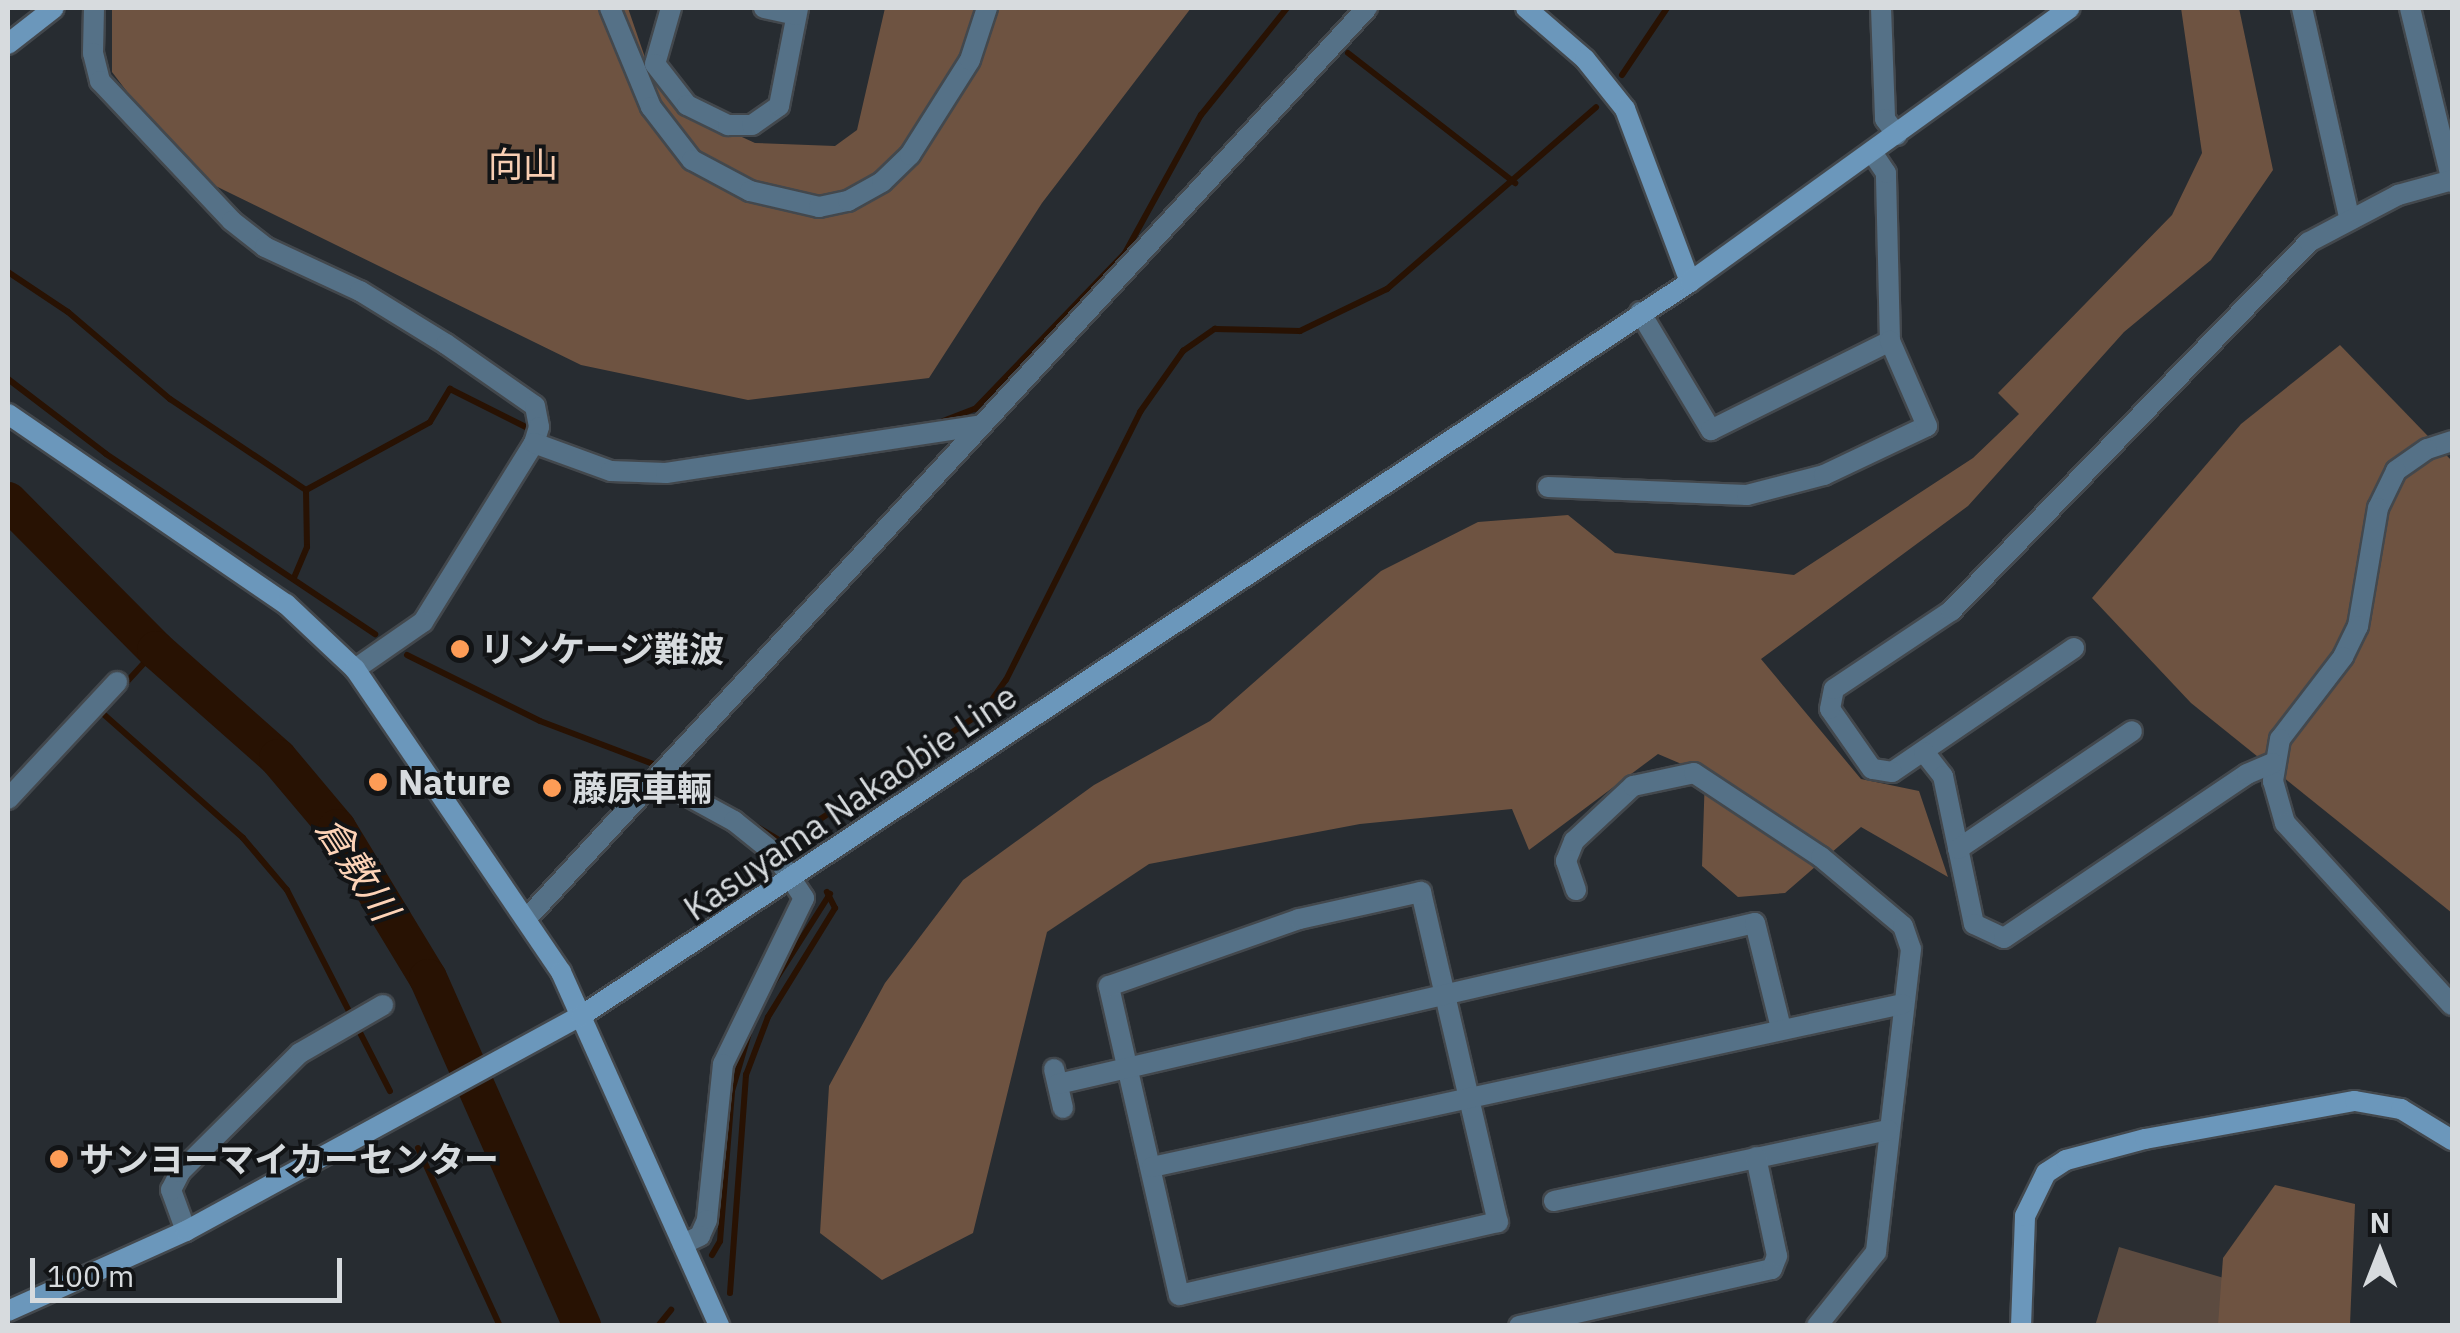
<!DOCTYPE html>
<html>
<head>
<meta charset="utf-8">
<style>
	body { margin:0 }
	#map { position:relative; width:2460px; height:1333px; overflow:hidden; background:#272c31; font-family:"IBM Plex Sans","Noto Sans JP",sans-serif }
	div>[style] { position:absolute }
	.green>* { inset:0; background:#5c4b40 }
	.forest>* { inset:0; background:#6e5341 }
	.stream>* { height:6px; margin:-3px; padding:0 3px; transform-origin:3px; border-radius:3px; background:#281203 }
	.river>* { height:38px; margin:-19px; padding:0 19px; transform-origin:19px; border-radius:19px; background:#281203 }
	.roads { filter:drop-shadow(2px 0 #43484d) drop-shadow(-2px 0 #43484d) drop-shadow(0 2px #43484d) drop-shadow(0 -2px #43484d) }
	.street>* { height:20px; margin:-10px; padding:0 10px; transform-origin:10px; border-radius:10px; background:#557187 }
	.secondary>* { height:20px; margin:-10px; padding:0 10px; transform-origin:10px; border-radius:10px; background:#6b97bb }
	.dots>* { width:28px; height:28px; translate:-50% -50%; box-sizing:border-box; border:5px solid #121416; border-radius:50% }
	span { translate:-50% -50%; white-space:nowrap; text-align:center; line-height:1.15; -webkit-text-stroke:8px #121416; paint-order:stroke }
	.park-label { font-size:35px; color:#f8ceb3 }
	.poi-label { font-size:35px; color:#d7dbde; font-weight:700 }
	.left { translate:0 -50%; text-align:left }
	.street-label { font-size:35px; color:#d7dbde }
	.water-label { font-size:38px; color:#fdd3b7; font-style:italic }
	.frame { position:absolute; inset:0; border:10px solid #d7dbde; pointer-events:none }
	.north { position:absolute; left:2330px; top:1203px; width:100px; height:100px; -webkit-text-stroke:8px #121416; paint-order:stroke; rotate:0deg; font-size:28px; font-weight:700; line-height:40px; text-align:center; color:#d7dbde }
	.north::after { content:''; display:block; margin:auto; width:35px; height:45px; background:#d7dbde; clip-path:polygon(50% 0,100% 100%,50% 72%,0 100%) }
	.scale { position:absolute; left:30px; top:1258px; width:312px; height:45px; box-sizing:border-box; border:5px solid #d7dbde; border-top:0; padding-left:12px; font-size:30px; line-height:35px; white-space:nowrap; color:#d7dbde; -webkit-text-stroke:8px #121416; paint-order:stroke }
</style>
</head>
<body>
<div id="map">
	<div class="green">
		<i style="clip-path:polygon(2119px 1247px,2234px 1281px,2221px 1325px,2095px 1326px)"></i>
	</div>
	<div class="forest">
		<i style="clip-path:polygon(112px 8px,628px 8px,651px 75px,694px 115px,755px 143px,835px 146px,857px 130px,885px 8px,1191px 8px,1042px 203px,929px 378px,748px 400px,581px 365px,189px 173px,112px 72px)"></i>
		<i style="clip-path:polygon(2181px 8px,2239px 8px,2273px 170px,2211px 260px,2124px 332px,1968px 506px,1761px 659px,1861px 779px,1919px 791px,1948px 877px,1861px 827px,1785px 893px,1738px 897px,1702px 866px,1705px 774px,1658px 754px,1529px 850px,1512px 809px,1360px 824px,1149px 864px,1047px 932px,973px 1233px,882px 1280px,820px 1233px,829px 1086px,885px 983px,963px 880px,1094px 785px,1210px 721px,1381px 571px,1478px 522px,1568px 515px,1615px 553px,1794px 575px,1973px 458px,2019px 414px,1998px 393px,2172px 215px,2202px 153px)"></i>
		<i style="clip-path:polygon(2340px 345px,2452px 461px,2452px 913px,2191px 703px,2092px 598px,2241px 424px)"></i>
		<i style="clip-path:polygon(2275px 1185px,2355px 1204px,2350px 1325px,2218px 1325px,2223px 1258px)"></i>
	</div>
	<div class="stream">
		<i style="left:1348px;top:53px;width:212px;rotate:37.9deg"></i>
		<i style="left:1622px;top:75px;width:81px;rotate:-56.1deg"></i>
		<i style="left:8px;top:272px;width:72px;rotate:33.7deg"></i>
		<i style="left:68px;top:312px;width:134px;rotate:40.5deg"></i>
		<i style="left:170px;top:399px;width:164px;rotate:33.8deg"></i>
		<i style="left:306px;top:490px;width:57px;rotate:89deg"></i>
		<i style="left:307px;top:547px;width:34px;rotate:113deg"></i>
		<i style="left:8px;top:379px;width:123px;rotate:37.4deg"></i>
		<i style="left:106px;top:454px;width:324px;rotate:33.8deg"></i>
		<i style="left:943px;top:421px;width:34px;rotate:-21deg"></i>
		<i style="left:975px;top:409px;width:216px;rotate:-46.1deg"></i>
		<i style="left:1125px;top:253px;width:158px;rotate:-61.2deg"></i>
		<i style="left:1201px;top:115px;width:137px;rotate:-51.2deg"></i>
		<i style="left:306px;top:490px;width:141px;rotate:-28.7deg"></i>
		<i style="left:430px;top:422px;width:39px;rotate:-59deg"></i>
		<i style="left:450px;top:389px;width:87px;rotate:26.6deg"></i>
		<i style="left:407px;top:655px;width:148px;rotate:26.4deg"></i>
		<i style="left:540px;top:721px;width:124px;rotate:20.8deg"></i>
		<i style="left:656px;top:765px;width:150px;rotate:31.4deg"></i>
		<i style="left:123px;top:686px;width:49px;rotate:-47.5deg"></i>
		<i style="left:100px;top:711px;width:191px;rotate:41.6deg"></i>
		<i style="left:243px;top:838px;width:68px;rotate:49.8deg"></i>
		<i style="left:287px;top:890px;width:226px;rotate:62.9deg"></i>
		<i style="left:789px;top:846px;width:6px;rotate:-149deg"></i>
		<i style="left:784px;top:843px;width:240px;rotate:-33.4deg"></i>
		<i style="left:984px;top:711px;width:38px;rotate:-55deg"></i>
		<i style="left:1006px;top:680px;width:300px;rotate:-63.4deg"></i>
		<i style="left:1140px;top:412px;width:75px;rotate:-54.8deg"></i>
		<i style="left:1183px;top:351px;width:39px;rotate:-35deg"></i>
		<i style="left:1215px;top:329px;width:85px;rotate:1.3deg"></i>
		<i style="left:1300px;top:331px;width:97px;rotate:-25.8deg"></i>
		<i style="left:1387px;top:289px;width:277px;rotate:-41deg"></i>
		<i style="left:769px;top:990px;width:114px;rotate:-57.6deg"></i>
		<i style="left:418px;top:1148px;width:196px;rotate:65.3deg"></i>
		<i style="left:712px;top:1255px;width:16px;rotate:-60deg"></i>
		<i style="left:720px;top:1241px;width:150px;rotate:-85.4deg"></i>
		<i style="left:732px;top:1091px;width:60px;rotate:-73.7deg"></i>
		<i style="left:730px;top:1293px;width:219px;rotate:-85.8deg"></i>
		<i style="left:746px;top:1075px;width:62px;rotate:-69.2deg"></i>
		<i style="left:768px;top:1017px;width:128px;rotate:-58.4deg"></i>
		<i style="left:835px;top:908px;width:18px;rotate:-117deg"></i>
		<i style="left:658px;top:1326px;width:21px;rotate:-51deg"></i>
	</div>
	<div class="river">
		<i style="left:8px;top:501px;width:210px;rotate:45.2deg"></i>
		<i style="left:156px;top:650px;width:163px;rotate:41.5deg"></i>
		<i style="left:278px;top:758px;width:92px;rotate:49.9deg"></i>
		<i style="left:337px;top:828px;width:175px;rotate:58.8deg"></i>
		<i style="left:428px;top:978px;width:381px;rotate:66.1deg"></i>
	</div>
	<div class="roads">
		<div class="street">
			<i style="left:94px;top:8px;width:45px;rotate:91.3deg"></i>
			<i style="left:93px;top:53px;width:29px;rotate:76deg"></i>
			<i style="left:100px;top:81px;width:192px;rotate:46.7deg"></i>
			<i style="left:232px;top:221px;width:42px;rotate:38.2deg"></i>
			<i style="left:265px;top:247px;width:105px;rotate:24.9deg"></i>
			<i style="left:360px;top:291px;width:101px;rotate:31.6deg"></i>
			<i style="left:446px;top:344px;width:108px;rotate:34.9deg"></i>
			<i style="left:535px;top:406px;width:21px;rotate:79deg"></i>
			<i style="left:539px;top:427px;width:17px;rotate:107deg"></i>
			<i style="left:534px;top:443px;width:211px;rotate:121.8deg"></i>
			<i style="left:423px;top:622px;width:83px;rotate:145.3deg"></i>
			<i style="left:610px;top:8px;width:107px;rotate:67.5deg"></i>
			<i style="left:651px;top:107px;width:67px;rotate:52.3deg"></i>
			<i style="left:692px;top:160px;width:66px;rotate:28.1deg"></i>
			<i style="left:750px;top:191px;width:71px;rotate:13.1deg"></i>
			<i style="left:819px;top:207px;width:30px;rotate:-12deg"></i>
			<i style="left:848px;top:201px;width:39px;rotate:-29deg"></i>
			<i style="left:882px;top:182px;width:39px;rotate:-44deg"></i>
			<i style="left:910px;top:155px;width:112px;rotate:-57.7deg"></i>
			<i style="left:970px;top:60px;width:55px;rotate:-71.9deg"></i>
			<i style="left:671px;top:8px;width:58px;rotate:105.9deg"></i>
			<i style="left:655px;top:64px;width:52px;rotate:52deg"></i>
			<i style="left:687px;top:105px;width:46px;rotate:26deg"></i>
			<i style="left:728px;top:125px;width:24px"></i>
			<i style="left:752px;top:125px;width:33px;rotate:-35deg"></i>
			<i style="left:779px;top:106px;width:100px;rotate:-79deg"></i>
			<i style="left:764px;top:8px;width:33px;rotate:12deg"></i>
			<i style="left:1881px;top:8px;width:111px;rotate:87.9deg"></i>
			<i style="left:1885px;top:119px;width:20px;rotate:53deg"></i>
			<i style="left:2302px;top:8px;width:214px;rotate:77.3deg"></i>
			<i style="left:2410px;top:8px;width:179px;rotate:76.4deg"></i>
			<i style="left:1640px;top:312px;width:138px;rotate:59deg"></i>
			<i style="left:1711px;top:430px;width:200px;rotate:-26.4deg"></i>
			<i style="left:1890px;top:341px;width:168px;rotate:-91.4deg"></i>
			<i style="left:1886px;top:173px;width:23px;rotate:-124deg"></i>
			<i style="left:2452px;top:441px;width:26px;rotate:162deg"></i>
			<i style="left:2427px;top:449px;width:38px;rotate:145deg"></i>
			<i style="left:2396px;top:471px;width:41px;rotate:115.9deg"></i>
			<i style="left:2378px;top:508px;width:120px;rotate:99.6deg"></i>
			<i style="left:2358px;top:626px;width:34px;rotate:116deg"></i>
			<i style="left:2343px;top:657px;width:103px;rotate:127.5deg"></i>
			<i style="left:2280px;top:739px;width:43px;rotate:99.5deg"></i>
			<i style="left:2273px;top:781px;width:44px;rotate:74.1deg"></i>
			<i style="left:2285px;top:823px;width:247px;rotate:47.5deg"></i>
			<i style="left:534px;top:443px;width:82px;rotate:20deg"></i>
			<i style="left:611px;top:471px;width:55px;rotate:2.1deg"></i>
			<i style="left:666px;top:473px;width:316px;rotate:-8.6deg"></i>
			<i style="left:1548px;top:487px;width:199px;rotate:2.3deg"></i>
			<i style="left:1747px;top:495px;width:80px;rotate:-14.6deg"></i>
			<i style="left:1824px;top:475px;width:114px;rotate:-25.4deg"></i>
			<i style="left:1927px;top:426px;width:93px;rotate:-113.5deg"></i>
			<i style="left:2074px;top:648px;width:220px;rotate:145.7deg"></i>
			<i style="left:1892px;top:772px;width:20px;rotate:-171deg"></i>
			<i style="left:1872px;top:769px;width:73px;rotate:-125deg"></i>
			<i style="left:1830px;top:709px;width:20px;rotate:-79deg"></i>
			<i style="left:1834px;top:689px;width:141px;rotate:-33.7deg"></i>
			<i style="left:1951px;top:611px;width:514px;rotate:-45.87deg"></i>
			<i style="left:2309px;top:242px;width:101px;rotate:-27.8deg"></i>
			<i style="left:2398px;top:195px;width:56px;rotate:-15.5deg"></i>
			<i style="left:1924px;top:752px;width:31px;rotate:52deg"></i>
			<i style="left:1943px;top:776px;width:151px;rotate:78.2deg"></i>
			<i style="left:1974px;top:924px;width:33px;rotate:25deg"></i>
			<i style="left:2004px;top:938px;width:293px;rotate:-34deg"></i>
			<i style="left:2247px;top:774px;width:28px;rotate:-23deg"></i>
			<i style="left:657px;top:779px;width:88px;rotate:28.6deg"></i>
			<i style="left:734px;top:821px;width:51px;rotate:38.7deg"></i>
			<i style="left:774px;top:853px;width:54px;rotate:56.3deg"></i>
			<i style="left:804px;top:898px;width:185px;rotate:116deg"></i>
			<i style="left:723px;top:1064px;width:157px;rotate:95.9deg"></i>
			<i style="left:707px;top:1220px;width:17px;rotate:114deg"></i>
			<i style="left:700px;top:1236px;width:19px;rotate:155deg"></i>
			<i style="left:8px;top:799px;width:160px;rotate:-47deg"></i>
			<i style="left:1958px;top:849px;width:210px;rotate:-34.1deg"></i>
			<i style="left:1576px;top:890px;width:31px;rotate:-109deg"></i>
			<i style="left:1566px;top:861px;width:22px;rotate:-68deg"></i>
			<i style="left:1574px;top:841px;width:81px;rotate:-43deg"></i>
			<i style="left:1633px;top:786px;width:62px;rotate:-12deg"></i>
			<i style="left:1694px;top:773px;width:152px;rotate:33.5deg"></i>
			<i style="left:1821px;top:857px;width:107px;rotate:40.1deg"></i>
			<i style="left:1903px;top:926px;width:24px;rotate:71deg"></i>
			<i style="left:1911px;top:949px;width:305px;rotate:96.6deg"></i>
			<i style="left:1876px;top:1252px;width:95px;rotate:128.6deg"></i>
			<i style="left:1421px;top:892px;width:339px;rotate:76.9deg"></i>
			<i style="left:1498px;top:1222px;width:327px;rotate:167.1deg"></i>
			<i style="left:1179px;top:1295px;width:317px;rotate:-102.8deg"></i>
			<i style="left:1109px;top:986px;width:201px;rotate:-19.4deg"></i>
			<i style="left:1299px;top:919px;width:125px;rotate:-12.5deg"></i>
			<i style="left:529px;top:916px;width:1236px;rotate:-47.3deg"></i>
			<i style="left:1054px;top:1069px;width:40px;rotate:77deg"></i>
			<i style="left:1058px;top:1084px;width:715px;rotate:-13.01deg"></i>
			<i style="left:1755px;top:923px;width:108px;rotate:76.1deg"></i>
			<i style="left:1152px;top:1167px;width:768px;rotate:-12.25deg"></i>
			<i style="left:1554px;top:1201px;width:342px;rotate:-12deg"></i>
			<i style="left:186px;top:1231px;width:44px;rotate:-110.1deg"></i>
			<i style="left:171px;top:1190px;width:20px;rotate:-63deg"></i>
			<i style="left:180px;top:1172px;width:169px;rotate:-44.8deg"></i>
			<i style="left:300px;top:1053px;width:96px;rotate:-30deg"></i>
			<i style="left:1519px;top:1326px;width:259px;rotate:-12.7deg"></i>
			<i style="left:1772px;top:1269px;width:14px;rotate:-69deg"></i>
			<i style="left:1777px;top:1256px;width:101px;rotate:-102deg"></i>
		</div>
		<div class="secondary">
			<i style="left:1526px;top:8px;width:78px;rotate:40.8deg"></i>
			<i style="left:1585px;top:59px;width:64px;rotate:51.3deg"></i>
			<i style="left:1625px;top:109px;width:185px;rotate:69.4deg"></i>
			<i style="left:8px;top:44px;width:58px;rotate:-38deg"></i>
			<i style="left:8px;top:414px;width:337px;rotate:34.4deg"></i>
			<i style="left:286px;top:604px;width:95px;rotate:43.3deg"></i>
			<i style="left:355px;top:669px;width:366px;rotate:55.8deg"></i>
			<i style="left:561px;top:972px;width:388px;rotate:65.9deg"></i>
			<i style="left:8px;top:1311px;width:195px;rotate:-24.2deg"></i>
			<i style="left:186px;top:1231px;width:450px;rotate:-28.6deg"></i>
			<i style="left:581px;top:1016px;width:1330px;rotate:-33.5deg"></i>
			<i style="left:1690px;top:282px;width:468px;rotate:-35.8deg"></i>
			<i style="left:2021px;top:1326px;width:110px;rotate:-87.9deg"></i>
			<i style="left:2025px;top:1216px;width:48px;rotate:-64deg"></i>
			<i style="left:2046px;top:1173px;width:24px;rotate:-33deg"></i>
			<i style="left:2066px;top:1160px;width:82px;rotate:-14.9deg"></i>
			<i style="left:2145px;top:1139px;width:213px;rotate:-10.3deg"></i>
			<i style="left:2355px;top:1101px;width:47px;rotate:9.9deg"></i>
			<i style="left:2401px;top:1109px;width:60px;rotate:31.3deg"></i>
		</div>
	</div>
	<div class="dots">
		<i style="left:460px;top:649px;background:#fd9c56"></i>
		<i style="left:378px;top:782px;background:#fd9c56"></i>
		<i style="left:552px;top:788px;background:#fd9c56"></i>
		<i style="left:59px;top:1159px;background:#fd9c56"></i>
	</div>
	<div class="park-label">
		<span style="left:523px;top:164px">向山</span>
	</div>
	<div class="poi-label">
		<span class="left" style="left:480px;top:649px">リンケージ難波</span>
		<span class="left" style="left:398px;top:782px">Nature</span>
		<span class="left" style="left:572px;top:788px">藤原車輛</span>
		<span class="left" style="left:79px;top:1159px">サンヨーマイカーセンター</span>
	</div>
	<div class="street-label">
		<span style="left:850px;top:802px;rotate:-34deg">Kasuyama Nakaobie Line</span>
	</div>
	<div class="water-label">
		<span style="left:358px;top:868px;rotate:57deg">倉敷川</span>
	</div>
	<div class="frame"></div>
	<div class="north">N</div>
	<div class="scale">100 m</div>
</div>
</body>
</html>
